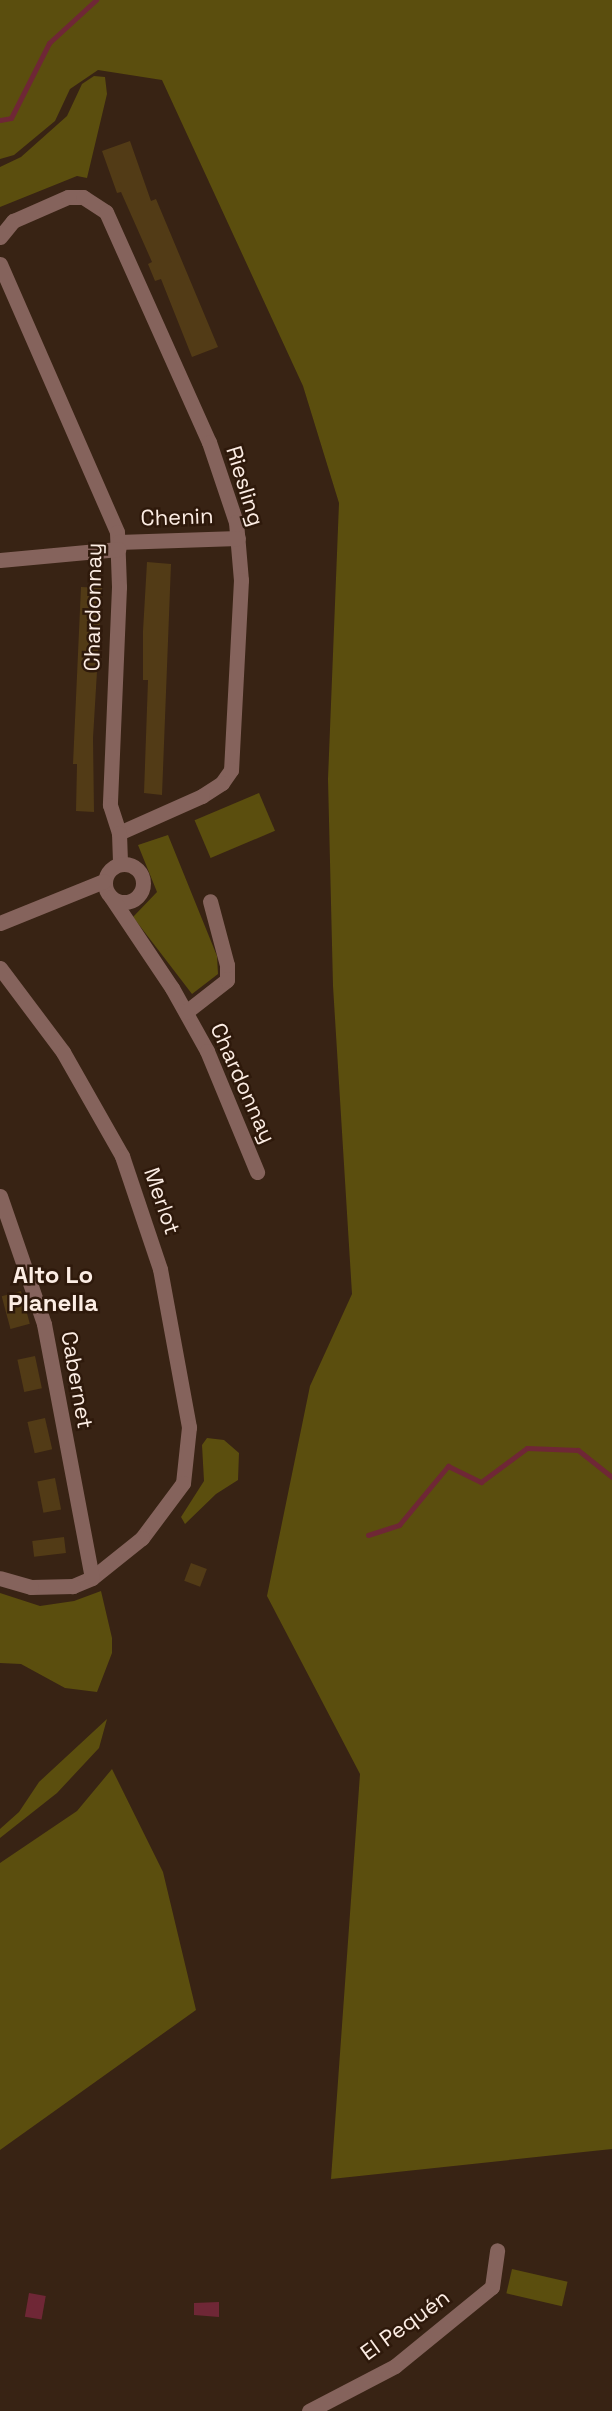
<!DOCTYPE html>
<html>
<head>
<meta charset="utf-8">
<style>
	body { margin:0 }
	#map { position:relative; width:612px; height:2411px; overflow:hidden; background:#382314; font-family:"Space Grotesk",sans-serif }
	div>[style] { position:absolute }
	.green>* { inset:0; background:#5b4e0e; transform-origin:0 0 }
	.water>* { inset:0; background:#6f2736; transform-origin:0 0 }
	.stream>* { height:5px; margin:-2.5px; padding:0 2.5px; transform-origin:2.5px; border-radius:2.5px; background:#6f2736 }
	.building>* { inset:0; background:#523b16; transform-origin:0 0 }
	.street>* { height:15px; margin:-7.5px; padding:0 7.5px; transform-origin:7.5px; border-radius:7.5px; background:#85635c }
	.street>.ring { margin:-7.5px; padding:0; box-sizing:content-box; background:none; border:15px solid #85635c; border-radius:50% }
	span { translate:-50% -50%; white-space:nowrap; text-align:center; line-height:1.15; -webkit-text-stroke:5px #2e190b; paint-order:stroke }
	.street-label { font-size:22px; color:#fcede4 }
	.neighbourhood-label { font-size:24px; color:#fcede4; font-weight:700 }
</style>
</head>
<body>
<div id="map">
	<div class="green">
		<i style="clip-path:polygon(0 0,612px 0,612px 2149px,331px 2179px,360px 1774px,267px 1596px,310px 1386px,352px 1294px,333px 986px,328px 779px,339px 503px,303px 386px,162px 80px,98px 70px,70px 89px,55px 121px,14px 155px,0 159px)"></i>
		<i style="clip-path:polygon(94px 76px,105px 77px,107px 94px,87px 178px,77px 176px,0 207px,0 167px,21px 157px,67px 116px,82px 84px)"></i>
		<i style="left:259px;top:793px;width:41px;height:70px;rotate:67deg"></i>
		<i style="clip-path:polygon(168px 835px,217px 956px,218px 974px,192px 994px,133px 917px,157px 892px,138px 845px)"></i>
		<i style="clip-path:polygon(207px 1438px,224px 1440px,239px 1453px,238px 1480px,216px 1494px,185px 1524px,181px 1517px,204px 1481px,202px 1445px)"></i>
		<i style="clip-path:polygon(101px 1591px,112px 1638px,112px 1653px,97px 1692px,65px 1688px,21px 1664px,0 1663px,0 1593px,40px 1606px,74px 1601px)"></i>
		<i style="clip-path:polygon(107px 1719px,99px 1748px,57px 1793px,0 1838px,0 1829px,19px 1812px,39px 1782px)"></i>
		<i style="clip-path:polygon(112px 1769px,163px 1872px,196px 2010px,0 2150px,0 1863px,77px 1811px)"></i>
		<i style="left:512px;top:2269px;width:57px;height:25px;rotate:13deg"></i>
	</div>
	<div class="water">
		<i style="left:29px;top:2293px;width:17px;height:24px;rotate:10deg"></i>
		<i style="clip-path:polygon(219px 2302px,219px 2317px,194px 2315px,194px 2303px)"></i>
	</div>
	<div class="stream">
		<i style="left:0;top:120px;width:11px;rotate:-10deg"></i>
		<i style="left:11px;top:118px;width:84px;rotate:-63.1deg"></i>
		<i style="left:49px;top:43px;width:64px;rotate:-42.5deg"></i>
		<i style="left:368px;top:1535px;width:33px;rotate:-18deg"></i>
		<i style="left:399px;top:1525px;width:77px;rotate:-50.3deg"></i>
		<i style="left:448px;top:1466px;width:37px;rotate:26deg"></i>
		<i style="left:481px;top:1482px;width:57px;rotate:-36.5deg"></i>
		<i style="left:527px;top:1448px;width:51px;rotate:2.2deg"></i>
		<i style="left:578px;top:1450px;width:43px;rotate:38.5deg"></i>
	</div>
	<div class="building">
		<i style="clip-path:polygon(130px 141px,151px 201px,156px 199px,218px 347px,192px 357px,161px 279px,155px 281px,148px 264px,152px 262px,121px 192px,117px 193px,102px 151px)"></i>
		<i style="clip-path:polygon(147px 562px,171px 564px,162px 795px,144px 793px,148px 680px,143px 680px,143px 631px)"></i>
		<i style="clip-path:polygon(81px 587px,102px 588px,93px 738px,94px 812px,76px 811px,77px 764px,73px 764px)"></i>
		<i style="left:21px;top:1291px;width:34px;height:20px;rotate:75deg"></i>
		<i style="left:35px;top:1356px;width:33px;height:18px;rotate:78deg"></i>
		<i style="left:45px;top:1418px;width:32px;height:18px;rotate:77deg"></i>
		<i style="left:55px;top:1478px;width:32px;height:18px;rotate:79deg"></i>
		<i style="left:64px;top:1537px;width:16px;height:32px;rotate:83deg"></i>
		<i style="left:191px;top:1563px;width:17px;height:19px;rotate:21deg"></i>
	</div>
	<div class="street">
		<i style="left:0;top:237px;width:21px;rotate:-51deg"></i>
		<i style="left:13px;top:221px;width:60px;rotate:-23.6deg"></i>
		<i style="left:68px;top:197px;width:15px"></i>
		<i style="left:83px;top:197px;width:27px;rotate:33deg"></i>
		<i style="left:106px;top:212px;width:252px;rotate:65.9deg"></i>
		<i style="left:209px;top:442px;width:84px;rotate:71.4deg"></i>
		<i style="left:236px;top:522px;width:58px;rotate:85.1deg"></i>
		<i style="left:241px;top:580px;width:190px;rotate:93deg"></i>
		<i style="left:231px;top:770px;width:16px;rotate:125deg"></i>
		<i style="left:222px;top:783px;width:24px;rotate:147deg"></i>
		<i style="left:202px;top:796px;width:91px;rotate:156deg"></i>
		<i style="left:0;top:264px;width:292px;rotate:66.4deg"></i>
		<i style="left:117px;top:532px;width:55px;rotate:87.9deg"></i>
		<i style="left:119px;top:587px;width:218px;rotate:92.4deg"></i>
		<i style="left:110px;top:805px;width:29px;rotate:72deg"></i>
		<i style="left:119px;top:833px;width:31px;rotate:88deg"></i>
		<i style="left:118px;top:542px;width:120px;rotate:-1.9deg"></i>
		<i style="left:0;top:560px;width:119px;rotate:-5.3deg"></i>
		<i class="ring" style="left:105px;top:864px;width:23px;height:23px"></i>
		<i style="left:111px;top:897px;width:110px;rotate:56.2deg"></i>
		<i style="left:172px;top:988px;width:72px;rotate:60.9deg"></i>
		<i style="left:207px;top:1051px;width:131px;rotate:67.5deg"></i>
		<i style="left:0;top:923px;width:112px;rotate:-22deg"></i>
		<i style="left:0;top:968px;width:105px;rotate:53.1deg"></i>
		<i style="left:63px;top:1052px;width:120px;rotate:60.4deg"></i>
		<i style="left:122px;top:1156px;width:119px;rotate:71.4deg"></i>
		<i style="left:160px;top:1269px;width:161px;rotate:79.6deg"></i>
		<i style="left:189px;top:1427px;width:56px;rotate:96.1deg"></i>
		<i style="left:183px;top:1483px;width:69px;rotate:126.7deg"></i>
		<i style="left:142px;top:1538px;width:64px;rotate:141.3deg"></i>
		<i style="left:92px;top:1578px;width:21px;rotate:157deg"></i>
		<i style="left:73px;top:1586px;width:42px;rotate:178.6deg"></i>
		<i style="left:31px;top:1587px;width:32px;rotate:-164deg"></i>
		<i style="left:186px;top:1012px;width:52px;rotate:-38deg"></i>
		<i style="left:227px;top:980px;width:15px;rotate:-90deg"></i>
		<i style="left:227px;top:965px;width:66px;rotate:-104.9deg"></i>
		<i style="left:0;top:1196px;width:135px;rotate:71deg"></i>
		<i style="left:44px;top:1324px;width:258px;rotate:79.3deg"></i>
		<i style="left:309px;top:2411px;width:97px;rotate:-27.6deg"></i>
		<i style="left:395px;top:2366px;width:125px;rotate:-39.2deg"></i>
		<i style="left:492px;top:2287px;width:37px;rotate:-82deg"></i>
	</div>
	<div class="street-label">
		<span style="left:245px;top:486px;rotate:73deg">Riesling</span>
		<span style="left:177px;top:517px;rotate:-2deg">Chenin</span>
		<span style="left:93px;top:607px;rotate:-89deg">Chardonnay</span>
		<span style="left:243px;top:1083px;rotate:66deg">Chardonnay</span>
		<span style="left:162px;top:1201px;rotate:71deg">Merlot</span>
		<span style="left:77px;top:1380px;rotate:80deg">Cabernet</span>
		<span style="left:405px;top:2325px;rotate:-36deg">El Pequén</span>
	</div>
	<div class="neighbourhood-label">
		<span style="left:53px;top:1289px">Alto Lo<br>Planella</span>
	</div>
</div>
</body>
</html>
